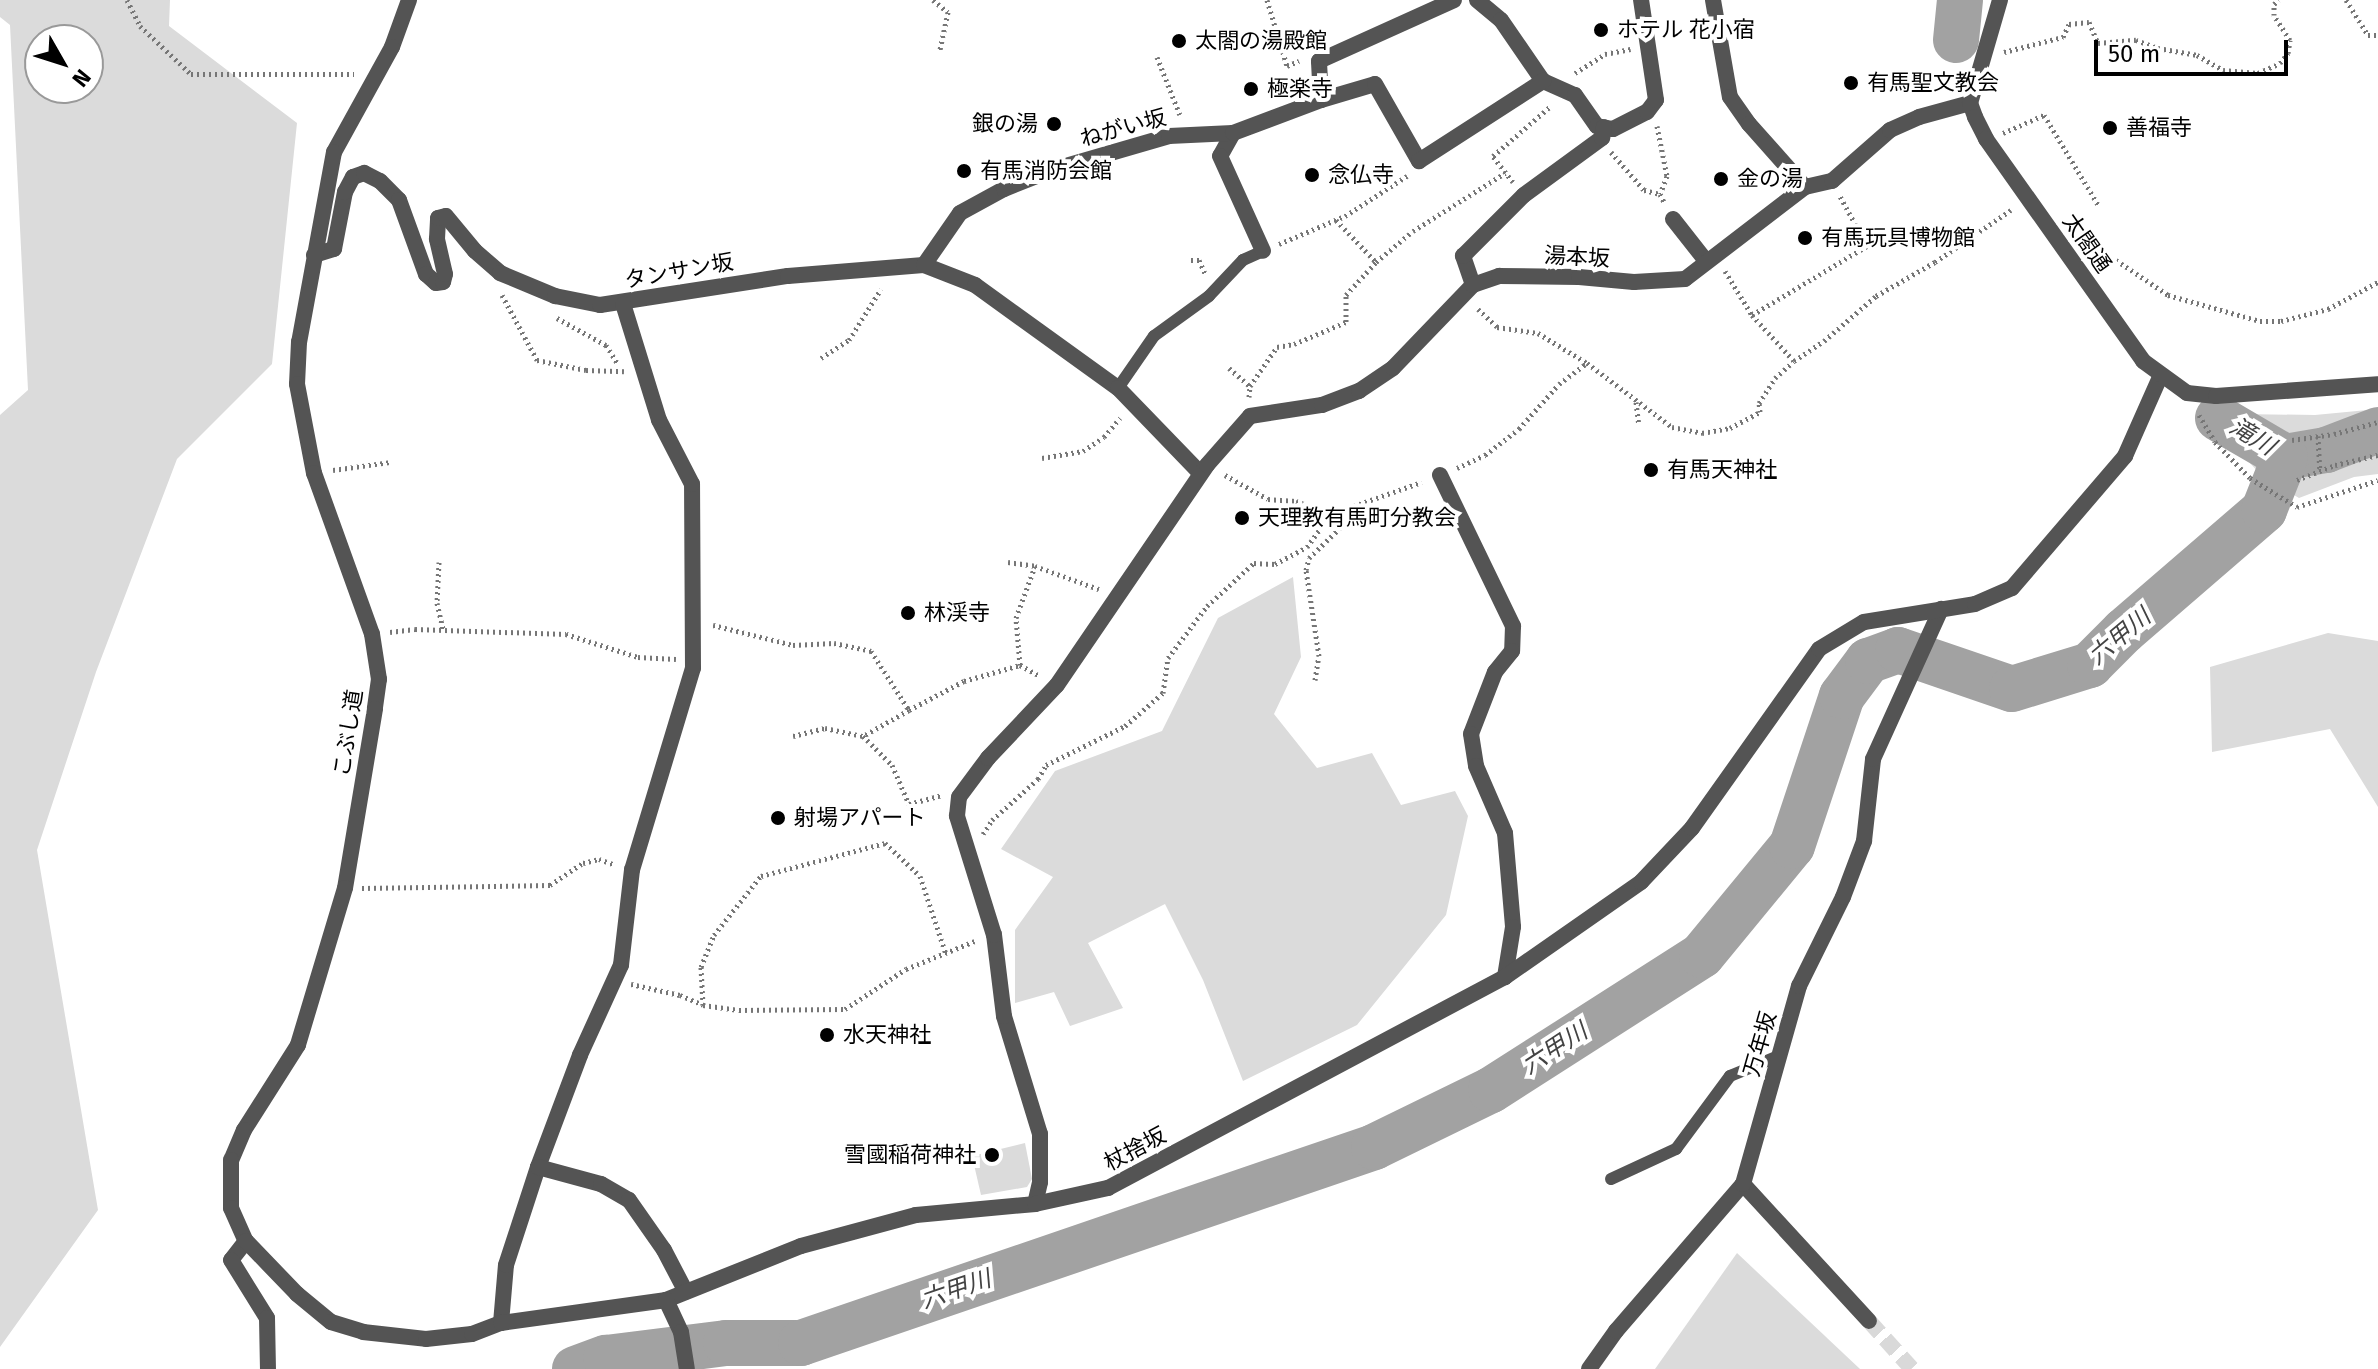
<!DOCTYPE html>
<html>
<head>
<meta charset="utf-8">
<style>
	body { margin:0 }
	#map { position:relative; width:2378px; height:1369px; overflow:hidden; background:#fff; font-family:"Fira Sans","Noto Sans JP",sans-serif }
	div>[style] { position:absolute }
	.green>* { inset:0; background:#dbdbdb }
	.river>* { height:46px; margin:-23px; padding:0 23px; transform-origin:23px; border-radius:23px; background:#a2a2a2 }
	.minor-tunnel>* { height:16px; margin-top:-8px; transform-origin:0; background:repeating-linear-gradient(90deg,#d9d9d9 0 16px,transparent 0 24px) }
	.path>* { height:5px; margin-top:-2.5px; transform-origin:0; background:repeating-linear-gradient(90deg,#767676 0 2px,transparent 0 6px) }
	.service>* { height:12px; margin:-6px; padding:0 6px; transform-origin:6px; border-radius:6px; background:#545454 }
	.minor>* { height:16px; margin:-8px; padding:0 8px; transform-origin:8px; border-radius:8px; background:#545454 }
	.tertiary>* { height:16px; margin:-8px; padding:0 8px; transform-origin:8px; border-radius:8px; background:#545454 }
	.dots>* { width:22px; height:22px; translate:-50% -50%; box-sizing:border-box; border:4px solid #fff; border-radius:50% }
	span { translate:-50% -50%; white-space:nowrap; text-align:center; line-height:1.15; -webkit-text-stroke:8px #fff; paint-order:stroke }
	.poi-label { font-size:22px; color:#000 }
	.left { translate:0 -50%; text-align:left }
	.right { translate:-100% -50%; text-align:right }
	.street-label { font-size:22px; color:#000 }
	.water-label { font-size:24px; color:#434343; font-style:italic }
	.north { position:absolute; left:24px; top:24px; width:80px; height:80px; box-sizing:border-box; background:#fff; border:2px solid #999; border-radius:50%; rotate:129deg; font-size:22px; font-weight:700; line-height:32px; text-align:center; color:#000 }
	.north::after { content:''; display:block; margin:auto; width:28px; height:36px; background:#000; clip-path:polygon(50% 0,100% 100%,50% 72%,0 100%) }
	.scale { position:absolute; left:2094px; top:40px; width:194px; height:36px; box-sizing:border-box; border:4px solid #000; border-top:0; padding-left:10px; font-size:24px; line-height:28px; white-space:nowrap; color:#000; -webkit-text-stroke:6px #fff; paint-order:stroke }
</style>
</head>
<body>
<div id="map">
	<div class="green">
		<i style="clip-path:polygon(evenodd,0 0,170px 0,169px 26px,297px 123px,272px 364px,177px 459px,96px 672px,37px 850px,98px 1210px,0 1347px,0 415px,28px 390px,10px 25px,0 17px,0 0,40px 40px,88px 40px,88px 88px,40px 88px,40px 40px)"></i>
		<i style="clip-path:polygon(2378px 409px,2378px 474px,2354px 477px,2299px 498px,2262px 476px,2222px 433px,2239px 414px,2315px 415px)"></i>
		<i style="clip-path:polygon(1293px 577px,1301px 657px,1274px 714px,1317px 768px,1372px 753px,1401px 805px,1455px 791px,1468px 816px,1446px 915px,1357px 1025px,1243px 1081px,1203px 980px,1165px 904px,1088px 943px,1123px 1008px,1070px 1026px,1054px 992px,1015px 1003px,1015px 930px,1053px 877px,1001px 849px,1055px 771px,1162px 731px,1218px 618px)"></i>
		<i style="clip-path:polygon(2328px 633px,2378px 641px,2378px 807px,2330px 729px,2212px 752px,2210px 667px)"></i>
		<i style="clip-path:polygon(1025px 1143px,1032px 1179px,1027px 1187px,981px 1195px,972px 1156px)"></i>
		<i style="clip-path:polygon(1737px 1253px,1860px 1369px,1655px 1369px)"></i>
	</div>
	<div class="river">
		<i style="left:1956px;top:40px;width:40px;rotate:-84.3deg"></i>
		<i style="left:2218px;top:418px;width:78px;rotate:30.2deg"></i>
		<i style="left:2285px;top:457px;width:42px;rotate:-9.7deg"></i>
		<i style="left:2326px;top:450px;width:56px;rotate:-21deg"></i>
		<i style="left:575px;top:1369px;width:33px;rotate:-20deg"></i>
		<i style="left:606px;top:1358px;width:121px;rotate:-7.1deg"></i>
		<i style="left:726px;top:1343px;width:75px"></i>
		<i style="left:801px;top:1343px;width:606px;rotate:-18.88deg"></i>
		<i style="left:1374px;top:1147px;width:130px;rotate:-26deg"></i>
		<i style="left:1491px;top:1090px;width:250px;rotate:-32.6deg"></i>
		<i style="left:1702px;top:955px;width:141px;rotate:-50.5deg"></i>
		<i style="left:1792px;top:846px;width:158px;rotate:-71.6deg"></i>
		<i style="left:1842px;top:696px;width:44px;rotate:-53.4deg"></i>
		<i style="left:1868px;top:661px;width:32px;rotate:-20deg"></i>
		<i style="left:1898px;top:650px;width:120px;rotate:18.9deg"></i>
		<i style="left:2012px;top:689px;width:82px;rotate:-17.1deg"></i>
		<i style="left:2090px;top:665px;width:48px;rotate:-45deg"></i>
		<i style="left:2124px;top:631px;width:185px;rotate:-40.8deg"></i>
		<i style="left:2264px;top:510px;width:57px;rotate:-68.4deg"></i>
	</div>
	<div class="minor-tunnel">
		<i style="left:1869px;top:1321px;width:64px;rotate:48.1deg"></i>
	</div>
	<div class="path">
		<i style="left:127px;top:0;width:29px;rotate:63deg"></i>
		<i style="left:140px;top:26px;width:70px;rotate:43.3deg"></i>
		<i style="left:191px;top:74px;width:163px"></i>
		<i style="left:933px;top:0;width:19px;rotate:39deg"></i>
		<i style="left:948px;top:12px;width:40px;rotate:102deg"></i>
		<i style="left:1267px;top:0;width:69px;rotate:73.1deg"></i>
		<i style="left:1287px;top:66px;width:13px;rotate:-23deg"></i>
		<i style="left:2346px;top:0;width:41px;rotate:57.8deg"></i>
		<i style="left:2368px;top:35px;width:10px"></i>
		<i style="left:2004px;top:52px;width:61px;rotate:-14.3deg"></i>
		<i style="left:2063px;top:37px;width:14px;rotate:-65deg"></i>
		<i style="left:2069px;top:24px;width:20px;rotate:-6deg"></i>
		<i style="left:2089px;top:22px;width:23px;rotate:67deg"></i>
		<i style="left:2098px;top:43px;width:38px;rotate:-5deg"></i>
		<i style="left:2136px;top:40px;width:23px;rotate:20deg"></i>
		<i style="left:2158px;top:48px;width:40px;rotate:10deg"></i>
		<i style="left:2197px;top:55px;width:30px;rotate:30deg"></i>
		<i style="left:2223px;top:70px;width:35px;rotate:5deg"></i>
		<i style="left:2258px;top:73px;width:24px;rotate:-24deg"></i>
		<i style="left:2280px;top:63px;width:13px;rotate:-51deg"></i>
		<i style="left:2288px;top:53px;width:13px;rotate:-81deg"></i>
		<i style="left:2290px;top:40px;width:30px;rotate:-123deg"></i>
		<i style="left:2274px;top:15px;width:11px;rotate:-90deg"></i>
		<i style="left:2274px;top:4px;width:6px;rotate:-39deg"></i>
		<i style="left:1157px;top:57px;width:62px;rotate:68.4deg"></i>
		<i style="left:1575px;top:73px;width:36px;rotate:-32deg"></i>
		<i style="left:1605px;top:54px;width:26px;rotate:-11deg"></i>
		<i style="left:1657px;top:126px;width:51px;rotate:78.7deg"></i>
		<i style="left:1667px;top:176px;width:19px;rotate:111deg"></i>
		<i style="left:1660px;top:194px;width:11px;rotate:63deg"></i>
		<i style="left:2003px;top:133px;width:45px;rotate:-23.7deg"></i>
		<i style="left:2044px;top:115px;width:106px;rotate:58.9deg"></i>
		<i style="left:1611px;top:152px;width:50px;rotate:49deg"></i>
		<i style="left:1644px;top:190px;width:16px;rotate:14deg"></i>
		<i style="left:1513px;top:182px;width:33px;rotate:-128deg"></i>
		<i style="left:1493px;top:156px;width:77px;rotate:-40.8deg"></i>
		<i style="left:1336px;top:220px;width:58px;rotate:46.4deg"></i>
		<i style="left:1279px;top:244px;width:72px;rotate:-23deg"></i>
		<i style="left:1345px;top:216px;width:74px;rotate:-32.8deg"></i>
		<i style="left:1191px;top:260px;width:8px"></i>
		<i style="left:1199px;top:260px;width:17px;rotate:66deg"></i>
		<i style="left:2098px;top:262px;width:18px;rotate:-6deg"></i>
		<i style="left:2116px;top:260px;width:63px;rotate:33.9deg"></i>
		<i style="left:2168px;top:295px;width:96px;rotate:15.8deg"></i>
		<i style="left:2260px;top:321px;width:21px"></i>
		<i style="left:2281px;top:321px;width:49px;rotate:-14.3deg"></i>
		<i style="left:2328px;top:309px;width:57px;rotate:-28.4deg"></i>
		<i style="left:1725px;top:271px;width:52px;rotate:58.5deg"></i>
		<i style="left:1752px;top:315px;width:134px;rotate:-31deg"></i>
		<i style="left:1867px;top:246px;width:57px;rotate:-118.4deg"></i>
		<i style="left:502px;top:295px;width:74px;rotate:61.7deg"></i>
		<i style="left:537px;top:360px;width:50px;rotate:11.5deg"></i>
		<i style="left:586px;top:370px;width:38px;rotate:2deg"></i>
		<i style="left:1478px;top:309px;width:26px;rotate:43deg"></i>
		<i style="left:1497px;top:327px;width:41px;rotate:8.3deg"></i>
		<i style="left:1538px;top:333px;width:57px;rotate:31.5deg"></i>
		<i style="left:1587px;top:363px;width:106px;rotate:37deg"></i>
		<i style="left:1672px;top:427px;width:31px;rotate:11deg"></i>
		<i style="left:1702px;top:433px;width:28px;rotate:-10deg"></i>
		<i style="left:1730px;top:428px;width:34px;rotate:-28deg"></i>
		<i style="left:1760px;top:412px;width:9px;rotate:-96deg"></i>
		<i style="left:1759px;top:403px;width:30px;rotate:-57deg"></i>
		<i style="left:1775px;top:378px;width:25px;rotate:-42deg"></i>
		<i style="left:1794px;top:361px;width:36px;rotate:-34deg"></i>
		<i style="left:1824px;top:341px;width:69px;rotate:-40.9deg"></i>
		<i style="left:1876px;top:296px;width:68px;rotate:-30deg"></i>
		<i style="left:1935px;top:262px;width:92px;rotate:-34.4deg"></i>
		<i style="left:1752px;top:315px;width:62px;rotate:47.6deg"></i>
		<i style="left:557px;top:318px;width:56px;rotate:28.9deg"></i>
		<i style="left:606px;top:345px;width:22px;rotate:58deg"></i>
		<i style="left:821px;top:358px;width:33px;rotate:-33deg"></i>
		<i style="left:849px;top:340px;width:60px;rotate:-57.9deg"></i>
		<i style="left:1229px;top:368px;width:28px;rotate:41deg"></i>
		<i style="left:1249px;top:397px;width:11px;rotate:-85deg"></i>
		<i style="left:1250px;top:386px;width:47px;rotate:-55.3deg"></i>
		<i style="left:1277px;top:347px;width:17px;rotate:-10deg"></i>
		<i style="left:1294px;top:344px;width:56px;rotate:-22.9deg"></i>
		<i style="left:1346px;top:322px;width:27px;rotate:-90deg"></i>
		<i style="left:1346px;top:295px;width:45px;rotate:-47.7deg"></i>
		<i style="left:1376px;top:262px;width:48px;rotate:-40deg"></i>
		<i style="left:1413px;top:231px;width:109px;rotate:-32.2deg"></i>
		<i style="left:1636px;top:402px;width:23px;rotate:83deg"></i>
		<i style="left:2199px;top:415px;width:31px;rotate:59deg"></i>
		<i style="left:2215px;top:442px;width:50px;rotate:45.8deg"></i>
		<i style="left:2250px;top:478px;width:55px;rotate:31.7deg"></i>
		<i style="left:2297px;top:507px;width:85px;rotate:-18.4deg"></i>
		<i style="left:2318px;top:436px;width:35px;rotate:87deg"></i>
		<i style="left:2292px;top:440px;width:42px;rotate:-8.1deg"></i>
		<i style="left:2334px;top:434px;width:46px;rotate:-15.3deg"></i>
		<i style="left:1042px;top:458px;width:42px;rotate:-9.7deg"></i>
		<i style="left:1083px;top:451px;width:25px;rotate:-34deg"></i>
		<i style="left:1104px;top:437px;width:25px;rotate:-50deg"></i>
		<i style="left:1457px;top:468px;width:31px;rotate:-25deg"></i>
		<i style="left:1485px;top:455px;width:43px;rotate:-37.4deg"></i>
		<i style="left:1519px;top:429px;width:60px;rotate:-48.4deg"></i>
		<i style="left:1559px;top:384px;width:35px;rotate:-37deg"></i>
		<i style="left:333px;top:470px;width:59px;rotate:-7.9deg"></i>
		<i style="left:1225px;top:475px;width:49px;rotate:29.2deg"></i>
		<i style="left:1268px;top:499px;width:28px;rotate:4deg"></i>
		<i style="left:1296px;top:501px;width:37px;rotate:20deg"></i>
		<i style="left:1331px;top:514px;width:96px;rotate:-19.4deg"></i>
		<i style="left:2297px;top:480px;width:41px;rotate:-21.5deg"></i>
		<i style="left:2335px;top:465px;width:44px;rotate:-13.1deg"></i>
		<i style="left:439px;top:562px;width:41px;rotate:92.8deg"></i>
		<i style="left:437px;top:603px;width:28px;rotate:77deg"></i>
		<i style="left:1008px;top:562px;width:27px;rotate:8deg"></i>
		<i style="left:713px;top:625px;width:82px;rotate:14deg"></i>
		<i style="left:793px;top:645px;width:41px;rotate:-2.8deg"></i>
		<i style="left:834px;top:643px;width:38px;rotate:12deg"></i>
		<i style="left:871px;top:651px;width:70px;rotate:57.2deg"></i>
		<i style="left:909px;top:710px;width:62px;rotate:-27.8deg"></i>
		<i style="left:964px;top:681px;width:58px;rotate:-15.9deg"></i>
		<i style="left:1020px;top:665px;width:21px;rotate:29deg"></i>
		<i style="left:390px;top:632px;width:25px;rotate:-7deg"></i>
		<i style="left:415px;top:629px;width:151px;rotate:1.9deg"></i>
		<i style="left:566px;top:634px;width:76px;rotate:17.7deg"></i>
		<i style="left:638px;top:657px;width:38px;rotate:3deg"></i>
		<i style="left:1020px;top:665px;width:47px;rotate:-94.9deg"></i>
		<i style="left:1016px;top:618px;width:55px;rotate:-69.9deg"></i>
		<i style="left:1035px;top:566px;width:68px;rotate:19.8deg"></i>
		<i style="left:1315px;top:680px;width:24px;rotate:-81deg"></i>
		<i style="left:1319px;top:656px;width:87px;rotate:-98.6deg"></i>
		<i style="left:1306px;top:570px;width:12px;rotate:-76deg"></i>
		<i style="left:1309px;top:558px;width:49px;rotate:-44.2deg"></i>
		<i style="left:1344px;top:524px;width:13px;rotate:-103deg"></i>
		<i style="left:909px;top:710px;width:53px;rotate:150.5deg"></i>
		<i style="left:863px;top:736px;width:41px;rotate:45deg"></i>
		<i style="left:892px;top:765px;width:43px;rotate:66.4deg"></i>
		<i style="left:909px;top:804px;width:34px;rotate:-15deg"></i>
		<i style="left:793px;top:736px;width:33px;rotate:-14deg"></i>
		<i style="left:825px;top:728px;width:39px;rotate:12deg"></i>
		<i style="left:983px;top:834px;width:17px;rotate:-57deg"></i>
		<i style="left:992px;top:820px;width:62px;rotate:-41.7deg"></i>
		<i style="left:1038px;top:779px;width:16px;rotate:-60deg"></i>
		<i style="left:1046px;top:765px;width:88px;rotate:-26.3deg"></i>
		<i style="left:1125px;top:726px;width:50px;rotate:-41deg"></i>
		<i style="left:1163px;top:693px;width:35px;rotate:-82deg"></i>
		<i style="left:1168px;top:658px;width:65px;rotate:-53.1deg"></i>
		<i style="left:1207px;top:606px;width:64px;rotate:-42.5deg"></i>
		<i style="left:1254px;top:563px;width:21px;rotate:3deg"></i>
		<i style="left:1275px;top:564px;width:36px;rotate:-28deg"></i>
		<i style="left:1307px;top:547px;width:41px;rotate:-54deg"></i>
		<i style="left:362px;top:888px;width:188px;rotate:-0.9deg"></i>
		<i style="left:550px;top:885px;width:40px;rotate:-34deg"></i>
		<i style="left:583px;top:863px;width:16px;rotate:-14deg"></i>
		<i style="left:599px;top:859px;width:15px;rotate:20deg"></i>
		<i style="left:631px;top:984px;width:50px;rotate:12.7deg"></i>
		<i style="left:680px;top:995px;width:25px;rotate:23deg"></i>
		<i style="left:703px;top:1005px;width:36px;rotate:8deg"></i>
		<i style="left:739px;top:1010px;width:106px;rotate:-0.5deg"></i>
		<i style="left:845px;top:1009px;width:73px;rotate:-33.3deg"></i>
		<i style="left:906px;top:969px;width:74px;rotate:-22.1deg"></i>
		<i style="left:703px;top:1005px;width:38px;rotate:-93deg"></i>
		<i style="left:701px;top:967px;width:35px;rotate:-68deg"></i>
		<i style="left:714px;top:935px;width:75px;rotate:-51.5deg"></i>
		<i style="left:761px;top:876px;width:128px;rotate:-14.9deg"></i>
		<i style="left:885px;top:843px;width:48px;rotate:43.3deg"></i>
		<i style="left:920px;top:876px;width:82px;rotate:71.6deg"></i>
	</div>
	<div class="service">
		<i style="left:1118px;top:388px;width:63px;rotate:-55.3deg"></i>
		<i style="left:1154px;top:336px;width:68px;rotate:-36deg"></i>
		<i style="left:1209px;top:296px;width:50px;rotate:-46.6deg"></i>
		<i style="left:1243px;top:260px;width:22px;rotate:-24deg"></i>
		<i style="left:1611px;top:1179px;width:72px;rotate:-24.8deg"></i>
		<i style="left:1676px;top:1149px;width:91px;rotate:-53.5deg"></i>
		<i style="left:1730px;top:1076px;width:55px;rotate:-22.4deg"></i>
	</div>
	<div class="minor">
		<i style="left:1477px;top:0;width:31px;rotate:40deg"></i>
		<i style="left:1501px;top:20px;width:74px;rotate:55.5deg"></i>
		<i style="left:1543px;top:81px;width:35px;rotate:24deg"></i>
		<i style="left:1575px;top:95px;width:38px;rotate:55deg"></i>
		<i style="left:1597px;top:126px;width:16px;rotate:11deg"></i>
		<i style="left:1613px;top:129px;width:38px;rotate:-27deg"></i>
		<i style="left:1647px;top:112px;width:15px;rotate:-53deg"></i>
		<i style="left:1656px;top:100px;width:101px;rotate:-98.5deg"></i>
		<i style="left:1713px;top:0;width:98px;rotate:80.1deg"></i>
		<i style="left:1730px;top:97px;width:33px;rotate:55deg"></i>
		<i style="left:1749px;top:124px;width:84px;rotate:48.4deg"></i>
		<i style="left:1321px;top:100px;width:56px;rotate:-16.5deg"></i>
		<i style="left:1375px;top:84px;width:89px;rotate:60.3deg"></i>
		<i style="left:1419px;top:161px;width:148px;rotate:-32.8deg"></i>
		<i style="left:1233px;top:133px;width:26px;rotate:119deg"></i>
		<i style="left:1220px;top:156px;width:104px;rotate:65.6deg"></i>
		<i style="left:1673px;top:219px;width:53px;rotate:51.8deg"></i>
		<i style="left:314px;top:255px;width:21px;rotate:-17deg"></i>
		<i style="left:334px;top:249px;width:58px;rotate:-79.1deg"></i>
		<i style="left:345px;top:192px;width:17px;rotate:-62deg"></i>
		<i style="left:353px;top:177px;width:12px;rotate:-20deg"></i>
		<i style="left:364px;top:173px;width:18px;rotate:27deg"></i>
		<i style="left:380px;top:181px;width:27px;rotate:45deg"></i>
		<i style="left:399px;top:200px;width:79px;rotate:70deg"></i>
		<i style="left:426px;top:274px;width:13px;rotate:42deg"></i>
		<i style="left:436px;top:283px;width:7px;rotate:-8deg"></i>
		<i style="left:443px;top:282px;width:8px;rotate:-76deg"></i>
		<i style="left:445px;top:274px;width:36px;rotate:-103deg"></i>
		<i style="left:437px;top:239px;width:21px;rotate:-87deg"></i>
		<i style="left:438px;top:218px;width:8px;rotate:-14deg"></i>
		<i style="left:446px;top:216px;width:45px;rotate:50.4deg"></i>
		<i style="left:475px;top:251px;width:33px;rotate:41deg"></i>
		<i style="left:500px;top:273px;width:60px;rotate:22.7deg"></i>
		<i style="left:555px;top:296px;width:46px;rotate:11.3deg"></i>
		<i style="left:600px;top:305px;width:190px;rotate:-8.8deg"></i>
		<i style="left:788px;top:276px;width:136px;rotate:-4.6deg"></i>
		<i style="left:924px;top:265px;width:55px;rotate:21.4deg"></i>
		<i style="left:975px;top:285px;width:176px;rotate:35.8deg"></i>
		<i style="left:1118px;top:388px;width:118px;rotate:46deg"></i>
		<i style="left:924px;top:265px;width:63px;rotate:-55.3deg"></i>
		<i style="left:960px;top:213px;width:50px;rotate:-28.6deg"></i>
		<i style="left:1004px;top:189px;width:52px;rotate:-21.6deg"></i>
		<i style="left:1052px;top:170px;width:122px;rotate:-16.2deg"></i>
		<i style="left:1169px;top:136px;width:64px;rotate:-2.7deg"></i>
		<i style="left:1233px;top:133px;width:94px;rotate:-20.6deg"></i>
		<i style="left:1321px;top:100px;width:39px;rotate:-93deg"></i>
		<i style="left:1319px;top:61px;width:148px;rotate:-24.3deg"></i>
		<i style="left:1473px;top:285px;width:31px;rotate:-109deg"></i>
		<i style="left:1463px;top:256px;width:86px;rotate:-45deg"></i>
		<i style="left:1524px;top:195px;width:97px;rotate:-36.2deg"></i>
		<i style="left:1602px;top:138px;width:11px;rotate:-80deg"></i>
		<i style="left:1440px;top:475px;width:168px;rotate:64.2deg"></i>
		<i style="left:1513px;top:626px;width:25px;rotate:92deg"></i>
		<i style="left:1512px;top:651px;width:27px;rotate:129deg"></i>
		<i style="left:1495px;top:672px;width:66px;rotate:111.2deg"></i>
		<i style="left:1471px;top:734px;width:32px;rotate:81deg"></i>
		<i style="left:1476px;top:766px;width:73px;rotate:66.6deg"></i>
		<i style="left:1505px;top:833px;width:94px;rotate:85.1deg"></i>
		<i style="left:1513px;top:927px;width:51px;rotate:99.1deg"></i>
		<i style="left:538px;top:1167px;width:120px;rotate:-69.4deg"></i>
		<i style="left:580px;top:1055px;width:99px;rotate:-65.5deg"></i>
		<i style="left:621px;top:965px;width:96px;rotate:-83.4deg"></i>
		<i style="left:632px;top:870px;width:211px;rotate:-73.2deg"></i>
		<i style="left:693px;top:668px;width:184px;rotate:-90.3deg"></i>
		<i style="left:692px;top:484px;width:72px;rotate:-117.3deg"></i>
		<i style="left:659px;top:420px;width:121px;rotate:-107.2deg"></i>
		<i style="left:1743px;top:1184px;width:186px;rotate:47.4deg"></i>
		<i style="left:1035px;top:1204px;width:23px;rotate:-77deg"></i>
		<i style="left:1040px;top:1182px;width:48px;rotate:-90deg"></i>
		<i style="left:1040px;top:1134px;width:123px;rotate:-107deg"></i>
		<i style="left:1004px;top:1016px;width:82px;rotate:-97deg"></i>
		<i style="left:994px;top:935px;width:125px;rotate:-107.3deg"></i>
		<i style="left:957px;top:816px;width:19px;rotate:-84deg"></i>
		<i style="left:959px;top:797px;width:49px;rotate:-53.4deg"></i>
		<i style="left:988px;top:758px;width:100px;rotate:-46.6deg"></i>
		<i style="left:1057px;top:685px;width:266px;rotate:-55.7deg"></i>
		<i style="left:1207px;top:465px;width:65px;rotate:-48.7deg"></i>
		<i style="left:1250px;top:416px;width:73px;rotate:-8.7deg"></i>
		<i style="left:1322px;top:405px;width:40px;rotate:-21deg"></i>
		<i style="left:1359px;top:391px;width:41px;rotate:-34.1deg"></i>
		<i style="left:1393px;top:368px;width:115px;rotate:-46.1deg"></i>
		<i style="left:1473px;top:285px;width:28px;rotate:-19deg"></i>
		<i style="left:1499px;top:276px;width:80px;rotate:0.7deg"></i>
		<i style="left:1579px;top:277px;width:55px;rotate:5.2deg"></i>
		<i style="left:1634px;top:282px;width:51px;rotate:-3.4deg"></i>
		<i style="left:1685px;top:279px;width:151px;rotate:-37.5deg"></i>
		<i style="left:1805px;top:187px;width:28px;rotate:-13deg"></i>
		<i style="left:1832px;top:181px;width:77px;rotate:-41.3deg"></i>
		<i style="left:1890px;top:130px;width:32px;rotate:-24deg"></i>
		<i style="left:1919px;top:117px;width:53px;rotate:-15.4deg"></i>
		<i style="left:246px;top:1241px;width:24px;rotate:128deg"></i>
		<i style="left:231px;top:1260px;width:68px;rotate:58.2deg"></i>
		<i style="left:267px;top:1318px;width:51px;rotate:88.9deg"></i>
		<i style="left:501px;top:1323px;width:58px;rotate:-85.1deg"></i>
		<i style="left:506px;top:1265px;width:103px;rotate:-71.9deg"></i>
		<i style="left:538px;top:1167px;width:65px;rotate:15.1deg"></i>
		<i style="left:601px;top:1184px;width:32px;rotate:30deg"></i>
		<i style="left:629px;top:1200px;width:61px;rotate:55deg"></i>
		<i style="left:664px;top:1250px;width:47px;rotate:62.4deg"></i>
		<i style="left:1589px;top:1369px;width:47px;rotate:-54.6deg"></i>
		<i style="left:1616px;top:1331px;width:194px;rotate:-49.2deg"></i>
		<i style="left:1743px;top:1184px;width:206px;rotate:-74.2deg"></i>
		<i style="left:1799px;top:986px;width:99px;rotate:-63.7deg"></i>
		<i style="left:1843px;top:897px;width:60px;rotate:-69.4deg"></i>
		<i style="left:1864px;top:841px;width:82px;rotate:-83.7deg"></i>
		<i style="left:1873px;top:759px;width:165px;rotate:-65.6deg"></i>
	</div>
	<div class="tertiary">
		<i style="left:409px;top:0;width:50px;rotate:109.9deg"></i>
		<i style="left:392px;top:47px;width:120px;rotate:118.9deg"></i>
		<i style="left:334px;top:152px;width:193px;rotate:100.4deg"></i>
		<i style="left:299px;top:342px;width:42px;rotate:92.7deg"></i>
		<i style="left:297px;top:384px;width:91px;rotate:79.2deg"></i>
		<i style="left:314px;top:473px;width:171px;rotate:70.2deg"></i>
		<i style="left:372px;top:634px;width:46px;rotate:81.2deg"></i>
		<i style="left:379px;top:679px;width:30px;rotate:98deg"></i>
		<i style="left:375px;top:709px;width:181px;rotate:99.5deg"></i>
		<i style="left:345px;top:888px;width:164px;rotate:106.7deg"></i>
		<i style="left:298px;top:1045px;width:101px;rotate:122.4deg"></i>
		<i style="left:244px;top:1130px;width:33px;rotate:113deg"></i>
		<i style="left:231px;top:1160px;width:48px;rotate:90deg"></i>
		<i style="left:231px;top:1208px;width:36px;rotate:66deg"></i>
		<i style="left:246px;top:1241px;width:74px;rotate:46.1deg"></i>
		<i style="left:297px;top:1294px;width:44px;rotate:39.5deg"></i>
		<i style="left:331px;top:1322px;width:34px;rotate:17deg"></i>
		<i style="left:363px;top:1332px;width:63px;rotate:6.3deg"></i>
		<i style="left:426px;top:1339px;width:46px;rotate:-6.2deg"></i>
		<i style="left:472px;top:1334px;width:31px;rotate:-21deg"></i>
		<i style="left:501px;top:1323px;width:167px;rotate:-7.9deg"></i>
		<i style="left:666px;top:1300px;width:145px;rotate:-21.8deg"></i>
		<i style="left:801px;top:1246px;width:119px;rotate:-15.1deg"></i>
		<i style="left:916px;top:1215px;width:120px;rotate:-5.3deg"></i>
		<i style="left:1035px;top:1204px;width:75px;rotate:-12.4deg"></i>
		<i style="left:1108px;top:1188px;width:450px;rotate:-28deg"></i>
		<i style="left:1505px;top:977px;width:166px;rotate:-34.9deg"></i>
		<i style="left:1641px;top:882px;width:74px;rotate:-46.6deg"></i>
		<i style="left:1692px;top:828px;width:219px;rotate:-54.6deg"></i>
		<i style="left:1819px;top:649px;width:52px;rotate:-31deg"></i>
		<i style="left:1864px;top:622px;width:112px;rotate:-9.2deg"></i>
		<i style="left:1975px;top:604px;width:40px;rotate:-23.4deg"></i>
		<i style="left:2012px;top:588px;width:174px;rotate:-49.4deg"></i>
		<i style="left:2125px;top:456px;width:86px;rotate:-66.1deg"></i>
		<i style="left:2000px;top:0;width:107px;rotate:106.2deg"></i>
		<i style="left:1970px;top:103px;width:15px;rotate:70deg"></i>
		<i style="left:1975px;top:117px;width:25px;rotate:63deg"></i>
		<i style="left:1986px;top:139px;width:272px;rotate:54.7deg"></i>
		<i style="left:2143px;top:361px;width:54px;rotate:36deg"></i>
		<i style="left:2187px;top:393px;width:29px;rotate:6deg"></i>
		<i style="left:2216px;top:396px;width:162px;rotate:-4.2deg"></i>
		<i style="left:666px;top:1300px;width:35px;rotate:65deg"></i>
		<i style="left:681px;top:1332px;width:37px;rotate:81deg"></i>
	</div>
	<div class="dots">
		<i style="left:1601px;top:30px;background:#000"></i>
		<i style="left:1179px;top:41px;background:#000"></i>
		<i style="left:1851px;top:83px;background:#000"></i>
		<i style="left:1251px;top:89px;background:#000"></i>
		<i style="left:1054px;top:124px;background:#000"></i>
		<i style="left:2110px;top:128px;background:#000"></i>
		<i style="left:964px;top:171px;background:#000"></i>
		<i style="left:1312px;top:175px;background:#000"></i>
		<i style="left:1721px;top:179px;background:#000"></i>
		<i style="left:1805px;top:238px;background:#000"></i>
		<i style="left:1651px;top:470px;background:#000"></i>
		<i style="left:1242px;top:518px;background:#000"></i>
		<i style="left:908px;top:613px;background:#000"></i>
		<i style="left:778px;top:818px;background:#000"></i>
		<i style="left:827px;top:1035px;background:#000"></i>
		<i style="left:992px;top:1155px;background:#000"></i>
	</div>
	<div class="poi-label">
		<span class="left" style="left:1617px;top:30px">ホテル 花小宿</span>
		<span class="left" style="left:1195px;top:41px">太閤の湯殿館</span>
		<span class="left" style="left:1867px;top:83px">有馬聖文教会</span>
		<span class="left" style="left:1267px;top:89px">極楽寺</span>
		<span class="right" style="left:1038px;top:124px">銀の湯</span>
		<span class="left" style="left:2126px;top:128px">善福寺</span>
		<span class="left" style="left:980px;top:171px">有馬消防会館</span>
		<span class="left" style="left:1328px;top:175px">念仏寺</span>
		<span class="left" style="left:1737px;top:179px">金の湯</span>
		<span class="left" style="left:1821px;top:238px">有馬玩具博物館</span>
		<span class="left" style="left:1667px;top:470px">有馬天神社</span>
		<span class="left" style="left:1258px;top:518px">天理教有馬町分教会</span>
		<span class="left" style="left:924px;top:613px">林渓寺</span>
		<span class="left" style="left:794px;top:818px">射場アパート</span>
		<span class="left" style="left:843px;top:1035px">水天神社</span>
		<span class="right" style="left:976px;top:1155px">雪國稲荷神社</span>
	</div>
	<div class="street-label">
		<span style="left:1123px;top:128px;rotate:-15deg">ねがい坂</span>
		<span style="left:2087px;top:243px;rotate:55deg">太閤通</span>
		<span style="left:1577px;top:257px;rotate:3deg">湯本坂</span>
		<span style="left:679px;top:271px;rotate:-10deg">タンサン坂</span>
		<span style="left:348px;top:733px;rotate:-81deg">こぶし道</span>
		<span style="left:1760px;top:1044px;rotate:-74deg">万年坂</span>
		<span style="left:1135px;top:1149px;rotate:-28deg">杖捨坂</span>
	</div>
	<div class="water-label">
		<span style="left:2252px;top:437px;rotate:31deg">滝川</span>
		<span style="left:2120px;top:637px;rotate:-40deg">六甲川</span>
		<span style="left:1555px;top:1049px;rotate:-33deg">六甲川</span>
		<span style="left:956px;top:1290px;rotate:-19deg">六甲川</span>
	</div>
	<div class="north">N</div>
	<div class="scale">50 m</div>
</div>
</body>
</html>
